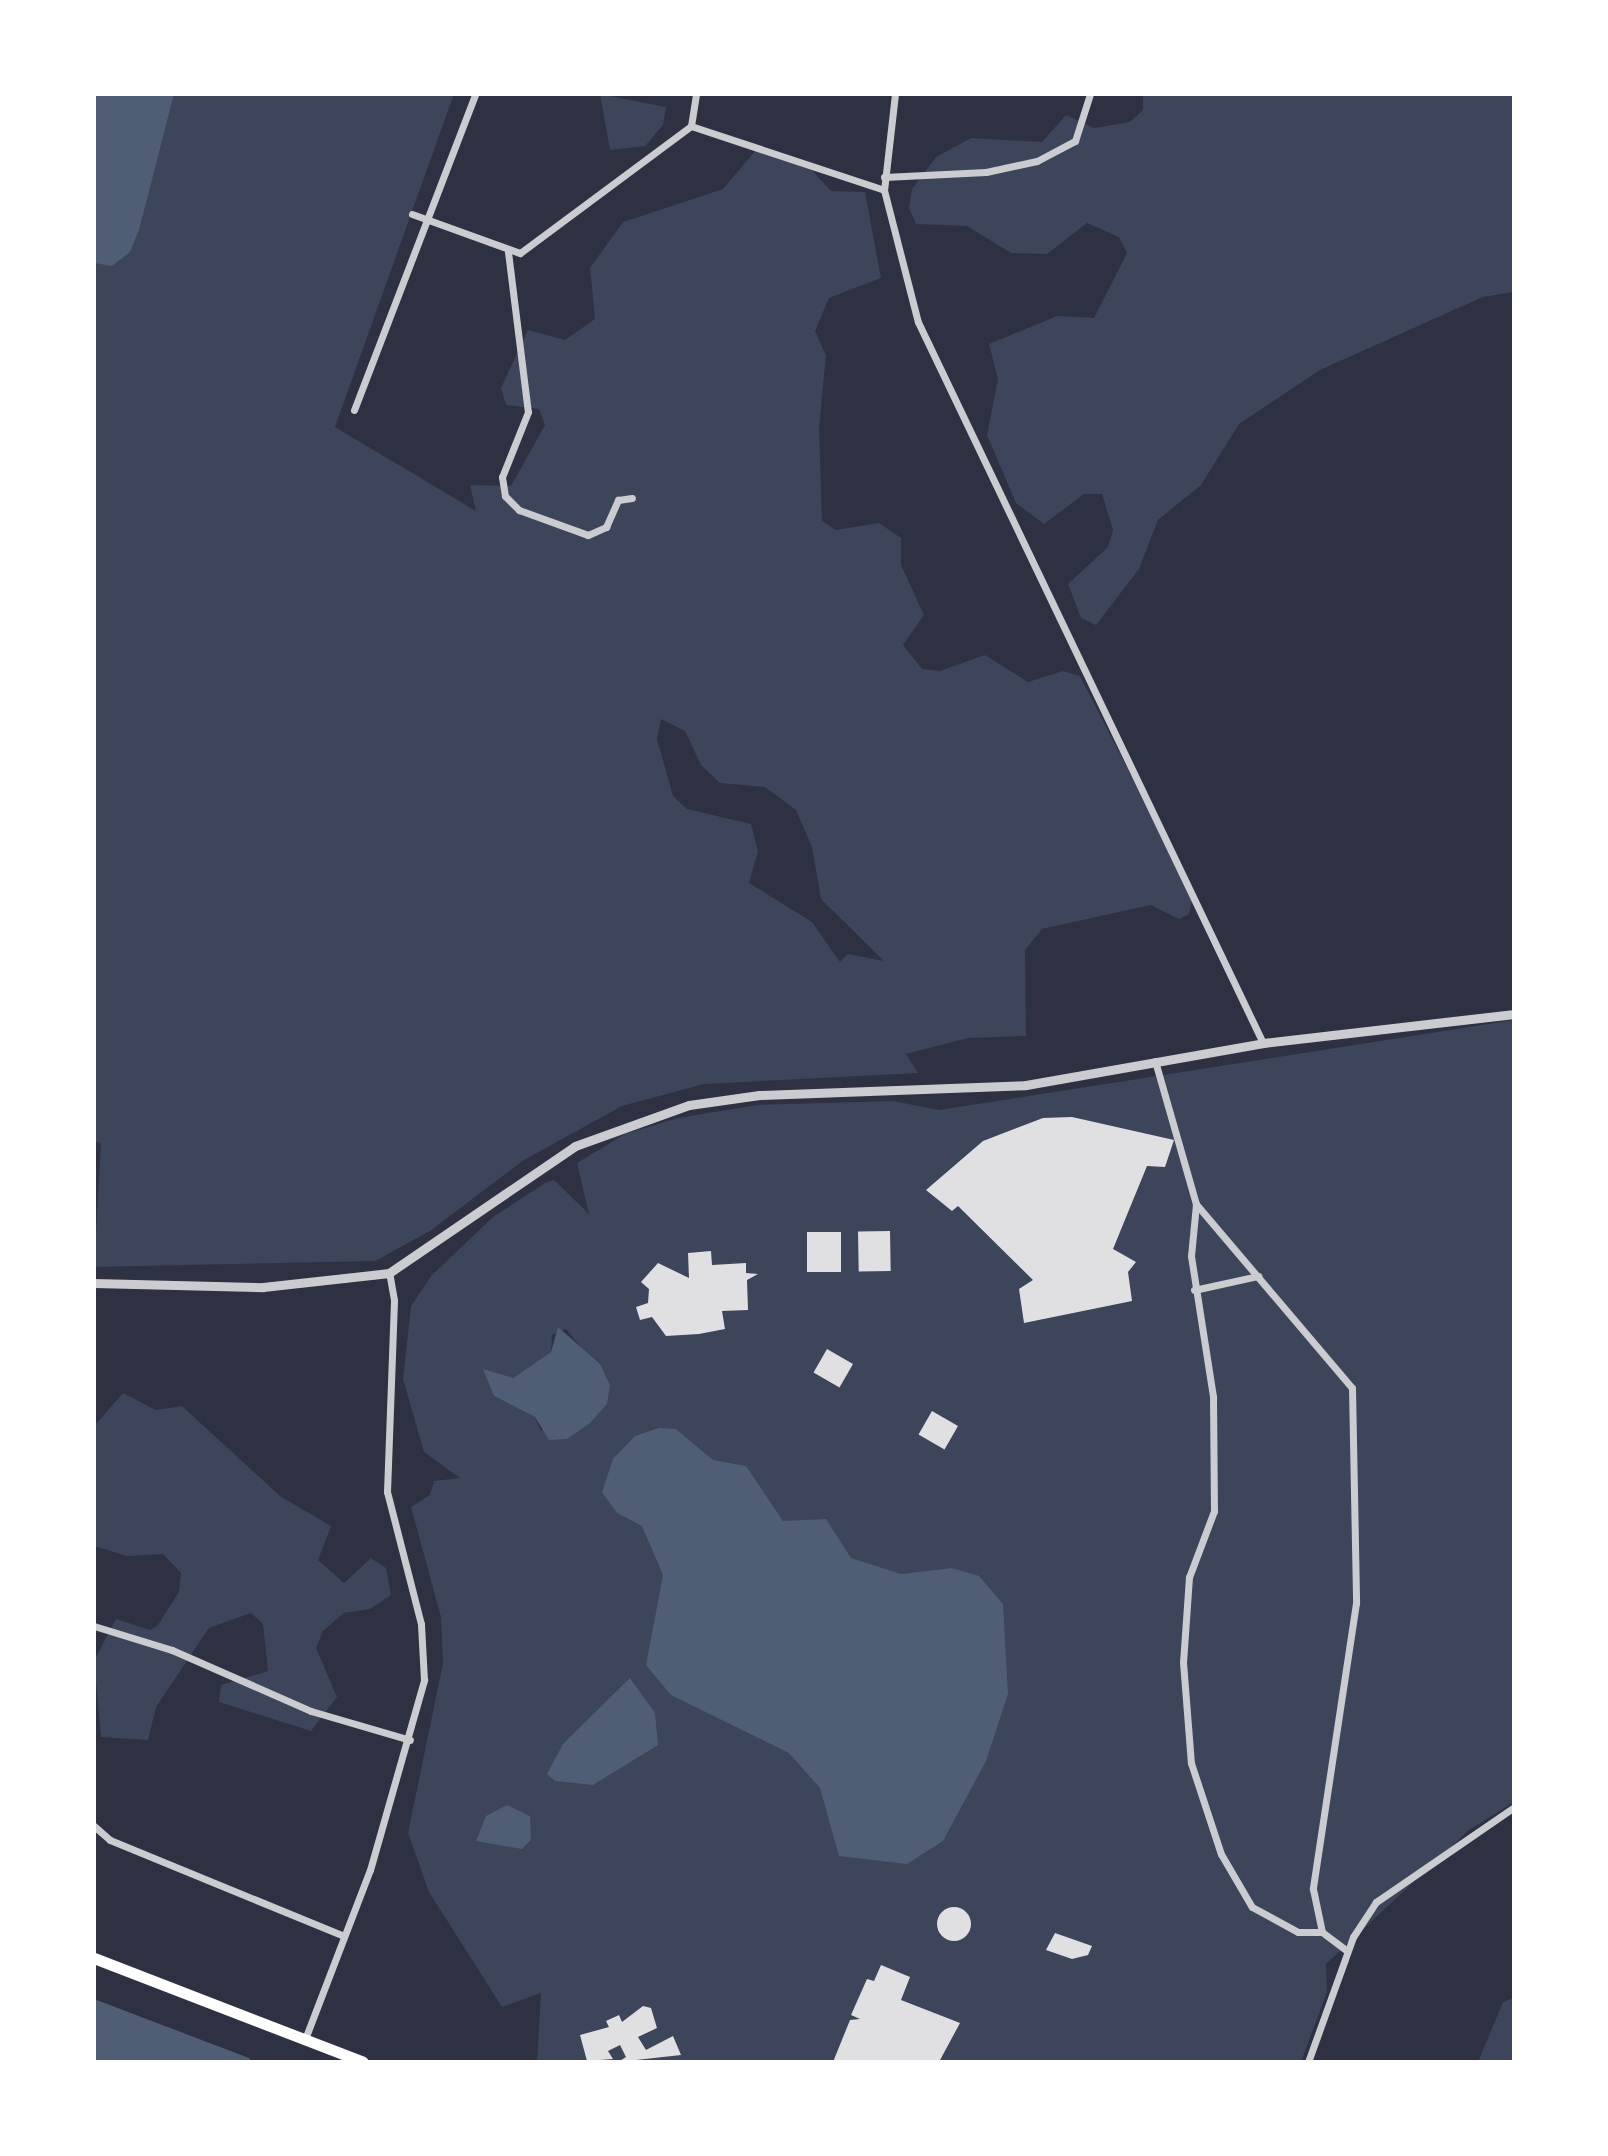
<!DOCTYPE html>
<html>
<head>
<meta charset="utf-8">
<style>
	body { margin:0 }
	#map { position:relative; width:1608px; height:2156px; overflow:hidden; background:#2d3142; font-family:"Sofia Sans Condensed",sans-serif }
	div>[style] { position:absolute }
	.green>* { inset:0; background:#3c4559 }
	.water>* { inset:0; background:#4f5d75 }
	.building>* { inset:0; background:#e0e0e3; transform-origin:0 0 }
	.round { border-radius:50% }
	.minor>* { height:7px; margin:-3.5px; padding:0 3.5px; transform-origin:3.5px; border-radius:3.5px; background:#caccd0 }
	.tertiary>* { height:9px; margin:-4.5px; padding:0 4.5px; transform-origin:4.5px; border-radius:4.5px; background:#caccd0 }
	.primary>* { height:11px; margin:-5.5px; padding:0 5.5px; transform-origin:5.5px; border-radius:5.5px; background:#fff }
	span { translate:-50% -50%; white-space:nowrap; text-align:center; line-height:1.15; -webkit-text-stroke:8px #fff; paint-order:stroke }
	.frame { position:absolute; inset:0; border:96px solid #fff; pointer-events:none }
</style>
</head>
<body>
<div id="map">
	<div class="green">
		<i style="clip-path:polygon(evenodd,94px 94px,454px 94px,335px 427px,476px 511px,470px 485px,511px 486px,545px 425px,539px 409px,506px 405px,501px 388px,528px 330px,565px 340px,595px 319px,590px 268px,623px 222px,723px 189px,756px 150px,806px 164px,831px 191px,865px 192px,881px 278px,829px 298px,815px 331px,826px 355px,819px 428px,822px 521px,836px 530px,879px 523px,901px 538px,901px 565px,924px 615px,903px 645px,922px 669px,940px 671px,985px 655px,1028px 682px,1063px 671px,1080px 676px,1193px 896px,1189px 914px,1179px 919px,1151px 905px,1042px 929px,1025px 950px,1026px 1036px,968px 1038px,906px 1054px,918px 1073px,704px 1084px,622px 1106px,524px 1160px,430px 1231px,375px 1261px,94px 1267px,101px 1143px,94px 1141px,94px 94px,661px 719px,685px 731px,701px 765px,720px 783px,765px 787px,796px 810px,812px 847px,821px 899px,884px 961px,848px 954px,840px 962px,812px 922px,749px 883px,758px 851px,751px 824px,687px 809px,673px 796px,657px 739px,661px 719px)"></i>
		<i style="clip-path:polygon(600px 94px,666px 107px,663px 125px,645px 146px,610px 150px)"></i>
		<i style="clip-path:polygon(1143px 94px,1514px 94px,1514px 292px,1483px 297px,1320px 370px,1239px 424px,1201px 485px,1158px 520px,1139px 569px,1096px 625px,1081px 618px,1068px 584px,1108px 547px,1113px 530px,1102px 494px,1084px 494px,1044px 524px,1016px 503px,987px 435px,998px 379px,989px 344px,1057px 316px,1094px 318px,1127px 253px,1119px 237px,1087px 223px,1047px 254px,1011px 253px,967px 226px,916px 224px,909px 208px,912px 189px,936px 157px,971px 138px,1042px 142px,1066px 115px,1094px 128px,1130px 122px,1143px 110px)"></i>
		<i style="clip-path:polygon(evenodd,1514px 1020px,1514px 1802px,1469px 1830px,1326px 1964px,1327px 1992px,1301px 2062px,537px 2062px,541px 1993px,502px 2007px,429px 1892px,408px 1833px,443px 1663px,441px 1617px,411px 1507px,430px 1495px,434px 1481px,460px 1478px,424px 1452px,403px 1379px,411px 1306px,431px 1276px,493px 1217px,545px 1183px,554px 1180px,589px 1214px,577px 1163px,625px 1134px,678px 1118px,757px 1105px,893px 1101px,939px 1110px,1514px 1020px,566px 1329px,601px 1372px,541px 1431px,535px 1417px,494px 1396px,491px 1372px,513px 1378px,551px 1352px,552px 1335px,566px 1329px)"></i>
		<i style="clip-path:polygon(123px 1393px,156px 1410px,182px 1406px,280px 1496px,331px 1526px,318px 1560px,344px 1583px,371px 1558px,386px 1568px,391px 1595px,370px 1609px,344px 1613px,323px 1631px,316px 1648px,337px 1697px,311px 1731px,219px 1702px,221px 1685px,268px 1671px,263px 1624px,251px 1613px,209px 1628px,156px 1707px,148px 1740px,101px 1737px,94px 1661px,116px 1619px,150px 1630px,158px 1625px,179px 1592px,181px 1573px,163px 1554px,127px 1556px,94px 1546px,94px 1426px)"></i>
		<i style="clip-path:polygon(1514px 1998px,1514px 2062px,1478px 2062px,1503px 2002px)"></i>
	</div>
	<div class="water">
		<i style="clip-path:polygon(94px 94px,174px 94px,139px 230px,130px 252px,112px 266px,94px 263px)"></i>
		<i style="clip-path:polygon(558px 1327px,600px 1364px,610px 1385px,607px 1404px,590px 1423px,567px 1439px,549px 1440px,535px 1417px,494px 1396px,483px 1369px,513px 1378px,551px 1352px)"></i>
		<i style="clip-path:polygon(659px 1428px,676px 1429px,713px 1460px,746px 1466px,783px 1521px,826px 1519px,851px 1558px,901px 1574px,952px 1568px,979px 1576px,1003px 1604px,1008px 1694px,986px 1761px,943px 1841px,907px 1864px,839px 1856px,820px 1788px,789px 1753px,671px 1695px,646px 1665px,663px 1575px,642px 1526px,617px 1513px,602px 1492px,613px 1459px,635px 1436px)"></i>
		<i style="clip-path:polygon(630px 1678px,655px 1713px,658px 1745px,593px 1785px,555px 1781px,547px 1774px,563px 1744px)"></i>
		<i style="clip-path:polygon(507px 1805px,530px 1816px,531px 1840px,522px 1849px,476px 1841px,486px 1816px)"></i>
		<i style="clip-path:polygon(94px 1999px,249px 2058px,252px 2062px,94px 2062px)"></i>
	</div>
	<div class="building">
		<i style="clip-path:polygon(1072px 1117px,1174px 1140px,1165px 1167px,1147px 1166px,1113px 1249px,1136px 1262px,1128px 1272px,1132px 1301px,1024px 1323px,1019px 1289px,1033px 1280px,958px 1206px,952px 1211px,926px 1190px,983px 1141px,1043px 1118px)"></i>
		<i style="left:890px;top:1231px;width:40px;height:32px;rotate:89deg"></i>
		<i style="left:841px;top:1232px;width:40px;height:34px;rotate:90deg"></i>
		<i style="clip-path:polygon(711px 1251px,712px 1265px,746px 1263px,746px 1273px,758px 1274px,747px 1280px,748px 1310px,722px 1311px,725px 1329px,699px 1334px,666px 1336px,652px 1317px,640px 1320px,636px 1307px,648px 1303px,649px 1289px,641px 1282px,658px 1263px,689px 1278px,688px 1253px)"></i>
		<i style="left:827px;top:1349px;width:30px;height:27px;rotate:30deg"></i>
		<i style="left:932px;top:1411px;width:30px;height:27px;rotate:30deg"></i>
		<i class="round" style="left:937px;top:1907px;width:34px;height:34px"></i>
		<i style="clip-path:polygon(1055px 1933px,1092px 1946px,1088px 1955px,1072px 1959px,1046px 1950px)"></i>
		<i style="clip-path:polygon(881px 1965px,910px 1977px,901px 2000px,960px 2023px,939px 2062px,833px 2062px,850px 2020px,860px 2019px,851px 2015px,867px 1979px,874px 1981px)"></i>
		<i style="clip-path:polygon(643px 2006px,651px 2008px,657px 2028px,638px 2037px,646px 2050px,673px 2036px,681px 2055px,618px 2062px,626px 2057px,620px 2045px,608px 2051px,613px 2059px,587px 2061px,580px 2035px,609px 2027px,606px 2021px,619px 2015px,622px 2022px)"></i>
	</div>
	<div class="minor">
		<i style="left:895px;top:94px;width:97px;rotate:96.5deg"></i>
		<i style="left:884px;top:190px;width:136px;rotate:75.6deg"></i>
		<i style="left:918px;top:322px;width:799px;rotate:64.43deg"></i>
		<i style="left:691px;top:126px;width:32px;rotate:-81deg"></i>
		<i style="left:884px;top:177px;width:102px;rotate:-2.8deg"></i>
		<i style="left:986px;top:172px;width:52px;rotate:-12.2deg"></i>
		<i style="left:1037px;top:161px;width:43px;rotate:-27.8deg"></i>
		<i style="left:1075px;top:141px;width:49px;rotate:-72.3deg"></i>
		<i style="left:412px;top:214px;width:115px;rotate:19.9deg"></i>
		<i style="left:520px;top:253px;width:213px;rotate:-36.6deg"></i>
		<i style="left:691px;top:126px;width:203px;rotate:18.3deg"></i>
		<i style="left:508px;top:252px;width:161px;rotate:82.9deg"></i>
		<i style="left:528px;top:412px;width:70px;rotate:111.8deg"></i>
		<i style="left:502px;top:477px;width:19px;rotate:81deg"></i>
		<i style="left:505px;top:496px;width:20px;rotate:45deg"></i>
		<i style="left:519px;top:510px;width:73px;rotate:19.9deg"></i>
		<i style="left:588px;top:535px;width:20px;rotate:-24deg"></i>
		<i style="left:606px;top:527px;width:30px;rotate:-66deg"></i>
		<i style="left:618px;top:500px;width:14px;rotate:-8deg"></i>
		<i style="left:354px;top:410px;width:338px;rotate:-69deg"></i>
		<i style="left:1155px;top:1061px;width:149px;rotate:74deg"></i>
		<i style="left:1196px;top:1204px;width:241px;rotate:49.7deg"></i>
		<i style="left:1352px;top:1388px;width:215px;rotate:88.9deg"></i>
		<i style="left:1356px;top:1603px;width:289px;rotate:98.6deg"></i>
		<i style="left:1313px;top:1889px;width:44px;rotate:78.2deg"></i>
		<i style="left:1322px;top:1932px;width:31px;rotate:37deg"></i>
		<i style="left:1196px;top:1204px;width:52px;rotate:95.5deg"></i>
		<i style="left:1191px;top:1256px;width:143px;rotate:81.1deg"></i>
		<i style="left:1213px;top:1397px;width:114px;rotate:89.5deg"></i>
		<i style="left:1214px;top:1511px;width:71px;rotate:110.7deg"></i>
		<i style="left:1189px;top:1577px;width:85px;rotate:94deg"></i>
		<i style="left:1183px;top:1662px;width:101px;rotate:85.5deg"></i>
		<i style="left:1191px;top:1763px;width:96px;rotate:71.8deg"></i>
		<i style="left:1221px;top:1854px;width:61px;rotate:59.7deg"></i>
		<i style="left:1252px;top:1907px;width:52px;rotate:28.5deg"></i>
		<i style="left:1298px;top:1932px;width:24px"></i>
		<i style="left:1194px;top:1290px;width:66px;rotate:-12.3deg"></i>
		<i style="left:94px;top:1626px;width:82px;rotate:17.1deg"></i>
		<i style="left:172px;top:1650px;width:152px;rotate:23.7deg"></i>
		<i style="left:311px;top:1711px;width:103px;rotate:16.3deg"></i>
		<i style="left:94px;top:1826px;width:21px;rotate:41deg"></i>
		<i style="left:110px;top:1840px;width:253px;rotate:22.3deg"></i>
		<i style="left:305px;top:2039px;width:181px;rotate:-69deg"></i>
		<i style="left:370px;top:1870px;width:198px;rotate:-74.1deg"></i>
		<i style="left:424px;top:1680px;width:56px;rotate:-93.1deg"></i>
		<i style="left:421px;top:1624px;width:136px;rotate:-104.4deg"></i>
		<i style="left:387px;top:1492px;width:192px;rotate:-87.9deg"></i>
		<i style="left:394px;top:1300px;width:27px;rotate:-100deg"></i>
		<i style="left:1308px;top:2062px;width:133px;rotate:-70.2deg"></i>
		<i style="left:1353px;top:1937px;width:42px;rotate:-56.7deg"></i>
		<i style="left:1376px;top:1902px;width:168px;rotate:-34.5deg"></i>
	</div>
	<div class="tertiary">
		<i style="left:94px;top:1283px;width:169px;rotate:1.4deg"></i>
		<i style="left:263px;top:1287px;width:127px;rotate:-6.3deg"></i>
		<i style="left:389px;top:1273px;width:225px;rotate:-34.3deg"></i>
		<i style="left:575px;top:1146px;width:121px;rotate:-19.8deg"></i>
		<i style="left:689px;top:1105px;width:71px;rotate:-8.1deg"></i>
		<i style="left:759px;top:1095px;width:267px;rotate:-2.1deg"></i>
		<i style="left:1026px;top:1085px;width:241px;rotate:-10deg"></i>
		<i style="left:1263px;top:1043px;width:253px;rotate:-6.6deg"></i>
	</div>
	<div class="primary">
		<i style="left:94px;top:1958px;width:288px;rotate:21.1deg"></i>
	</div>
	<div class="frame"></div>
</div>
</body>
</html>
